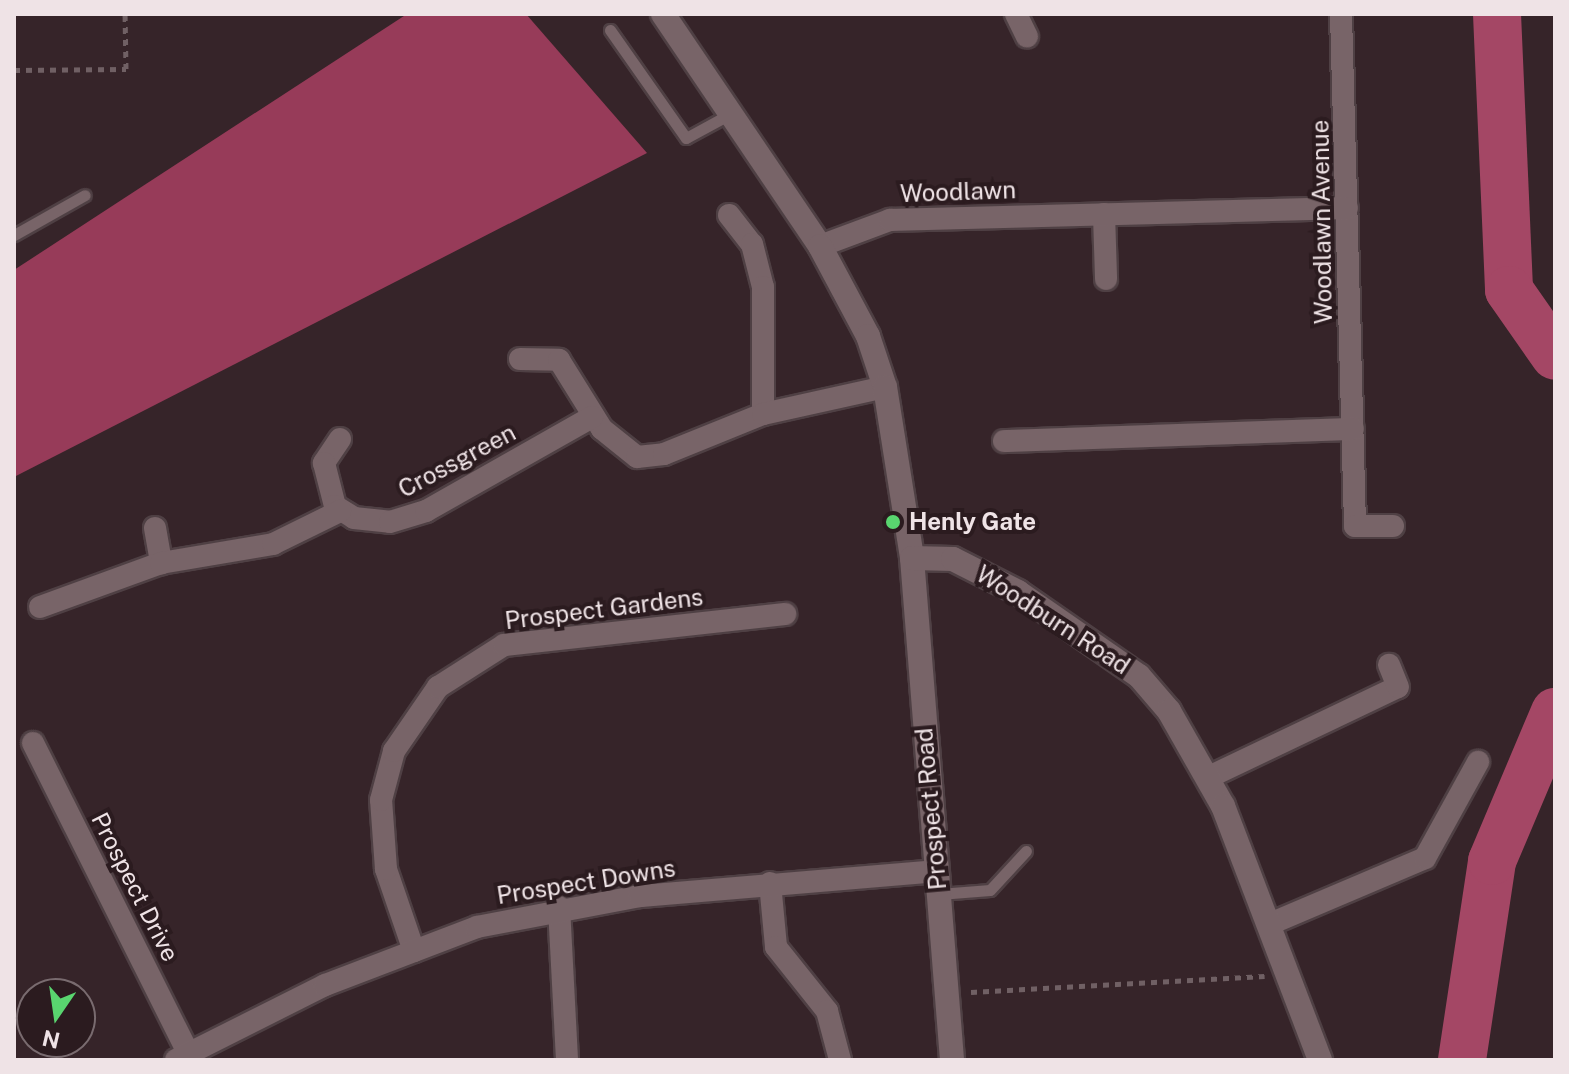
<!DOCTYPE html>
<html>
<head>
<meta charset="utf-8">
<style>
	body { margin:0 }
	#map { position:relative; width:1569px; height:1074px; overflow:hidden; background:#362429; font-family:"Public Sans",sans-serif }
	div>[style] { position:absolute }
	.forest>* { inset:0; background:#973b59 }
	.river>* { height:48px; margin:-24px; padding:0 24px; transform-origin:24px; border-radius:24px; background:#a44765 }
	.path>* { height:5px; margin-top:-2.5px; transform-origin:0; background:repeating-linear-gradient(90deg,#706064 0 6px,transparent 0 12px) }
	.roads { filter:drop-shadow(2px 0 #4f4044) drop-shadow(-2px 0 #4f4044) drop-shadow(0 2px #4f4044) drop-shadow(0 -2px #4f4044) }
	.service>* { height:11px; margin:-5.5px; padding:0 5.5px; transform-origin:5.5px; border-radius:5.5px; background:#786468 }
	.minor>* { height:22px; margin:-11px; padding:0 11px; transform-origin:11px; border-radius:11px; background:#786468 }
	.tertiary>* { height:24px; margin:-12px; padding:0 12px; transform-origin:12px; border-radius:12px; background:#786468 }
	.dots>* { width:22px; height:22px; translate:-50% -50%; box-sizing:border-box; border:4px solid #2b1b1f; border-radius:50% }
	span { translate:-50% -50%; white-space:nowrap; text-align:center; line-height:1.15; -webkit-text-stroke:8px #2b1b1f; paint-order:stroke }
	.street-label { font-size:24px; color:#efe3e6 }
	.poi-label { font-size:24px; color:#efe3e6; font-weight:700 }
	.left { translate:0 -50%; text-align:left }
	.frame { position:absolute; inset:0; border:16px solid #efe3e6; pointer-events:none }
	.north { position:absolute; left:16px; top:978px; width:80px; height:80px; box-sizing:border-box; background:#2b1b1f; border:2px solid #796b6f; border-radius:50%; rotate:193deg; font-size:22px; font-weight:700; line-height:32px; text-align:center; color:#efe3e6 }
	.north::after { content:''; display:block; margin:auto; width:28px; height:36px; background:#59d56f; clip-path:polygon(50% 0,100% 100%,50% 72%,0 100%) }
</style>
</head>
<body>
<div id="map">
	<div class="forest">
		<i style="clip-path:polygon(407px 14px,526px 14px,647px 153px,14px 477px,14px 270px)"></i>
	</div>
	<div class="river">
		<i style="left:1497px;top:14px;width:276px;rotate:87.5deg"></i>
		<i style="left:1509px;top:290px;width:80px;rotate:55.1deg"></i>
		<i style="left:1462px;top:1060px;width:201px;rotate:-81.4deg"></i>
		<i style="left:1492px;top:861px;width:162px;rotate:-67.1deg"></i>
	</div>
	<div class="path">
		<i style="left:14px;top:70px;width:112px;rotate:-0.5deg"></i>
		<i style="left:126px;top:69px;width:55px;rotate:-91deg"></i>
		<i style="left:971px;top:992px;width:294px;rotate:-3.1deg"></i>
	</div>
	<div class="roads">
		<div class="service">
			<i style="left:610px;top:30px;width:132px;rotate:54.9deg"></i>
			<i style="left:686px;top:138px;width:50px;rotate:-28.6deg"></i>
			<i style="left:14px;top:235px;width:81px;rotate:-29.4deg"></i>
			<i style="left:939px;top:894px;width:51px;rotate:-4.5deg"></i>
			<i style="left:990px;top:890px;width:53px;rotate:-47.3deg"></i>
		</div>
		<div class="minor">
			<i style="left:1016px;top:14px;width:25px;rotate:64deg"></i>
			<i style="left:1341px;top:14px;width:512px;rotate:88.43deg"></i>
			<i style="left:1355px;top:526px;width:38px"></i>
			<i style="left:1104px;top:214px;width:65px;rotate:88.2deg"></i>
			<i style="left:729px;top:215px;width:37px;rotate:52deg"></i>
			<i style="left:752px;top:244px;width:44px;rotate:75.7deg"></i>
			<i style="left:763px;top:287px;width:127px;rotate:90deg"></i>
			<i style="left:820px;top:246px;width:75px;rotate:-20.4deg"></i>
			<i style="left:890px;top:220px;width:457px;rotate:-1.5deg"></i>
			<i style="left:520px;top:359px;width:39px;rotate:1deg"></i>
			<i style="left:559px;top:360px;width:81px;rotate:58.1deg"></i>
			<i style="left:602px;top:429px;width:45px;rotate:38.7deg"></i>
			<i style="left:637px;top:457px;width:27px;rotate:-6deg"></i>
			<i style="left:664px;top:454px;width:107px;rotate:-22deg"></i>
			<i style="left:763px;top:414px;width:125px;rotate:-12.5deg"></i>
			<i style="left:340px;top:439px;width:29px;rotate:124deg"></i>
			<i style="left:324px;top:463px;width:44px;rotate:75.7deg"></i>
			<i style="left:335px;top:506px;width:22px;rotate:32deg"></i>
			<i style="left:354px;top:518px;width:36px;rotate:6deg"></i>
			<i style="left:390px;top:522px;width:38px;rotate:-17deg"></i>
			<i style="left:426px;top:511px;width:191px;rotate:-29.5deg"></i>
			<i style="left:1004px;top:441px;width:349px;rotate:-2deg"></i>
			<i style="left:155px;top:528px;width:36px;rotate:80deg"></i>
			<i style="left:40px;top:607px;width:129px;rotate:-20deg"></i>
			<i style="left:161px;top:563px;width:114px;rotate:-9.6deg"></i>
			<i style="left:273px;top:544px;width:75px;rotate:-26.2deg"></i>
			<i style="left:33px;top:743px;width:348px;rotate:63.4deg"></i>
			<i style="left:1209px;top:777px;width:209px;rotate:-25.5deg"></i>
			<i style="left:1398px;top:687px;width:24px;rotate:-112deg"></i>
			<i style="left:770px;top:883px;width:64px;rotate:84.6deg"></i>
			<i style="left:776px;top:947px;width:82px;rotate:51.4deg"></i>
			<i style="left:827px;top:1011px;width:51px;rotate:75.1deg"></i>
			<i style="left:559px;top:907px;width:153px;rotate:87deg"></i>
			<i style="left:1272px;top:923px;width:166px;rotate:-23deg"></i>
			<i style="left:1425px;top:858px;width:110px;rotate:-61.1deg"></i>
			<i style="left:414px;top:951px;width:87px;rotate:-108.9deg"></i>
			<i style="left:386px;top:869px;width:69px;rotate:-94.1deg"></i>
			<i style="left:381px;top:800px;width:51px;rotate:-75.1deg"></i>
			<i style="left:394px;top:751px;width:78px;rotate:-55.5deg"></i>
			<i style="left:438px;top:687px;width:78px;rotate:-32.5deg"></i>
			<i style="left:504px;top:645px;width:283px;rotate:-6.3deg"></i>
			<i style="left:176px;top:1060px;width:167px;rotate:-26.7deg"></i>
			<i style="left:325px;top:985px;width:163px;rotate:-20.9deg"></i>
			<i style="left:477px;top:927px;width:166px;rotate:-10.8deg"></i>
			<i style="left:640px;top:896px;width:297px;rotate:-4.8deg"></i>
		</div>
		<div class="tertiary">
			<i style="left:663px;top:14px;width:280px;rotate:55.9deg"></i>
			<i style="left:820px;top:246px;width:102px;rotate:61.9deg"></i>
			<i style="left:868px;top:336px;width:54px;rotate:71.6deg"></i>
			<i style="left:885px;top:387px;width:173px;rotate:81deg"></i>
			<i style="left:912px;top:558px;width:504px;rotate:85.44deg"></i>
			<i style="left:912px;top:558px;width:41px;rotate:1.4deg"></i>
			<i style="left:953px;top:559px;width:73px;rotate:26.9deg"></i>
			<i style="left:1018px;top:592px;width:147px;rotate:34.8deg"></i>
			<i style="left:1139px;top:676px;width:46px;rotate:49.4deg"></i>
			<i style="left:1169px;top:711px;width:109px;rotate:60.4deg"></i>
			<i style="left:1223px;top:806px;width:272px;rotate:69.1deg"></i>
		</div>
	</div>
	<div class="dots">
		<i style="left:893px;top:522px;background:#59d56f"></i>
	</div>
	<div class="street-label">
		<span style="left:958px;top:192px;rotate:-2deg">Woodlawn</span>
		<span style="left:1322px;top:222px;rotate:-91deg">Woodlawn Avenue</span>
		<span style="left:457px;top:461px;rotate:-28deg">Crossgreen</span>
		<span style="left:604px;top:609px;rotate:-7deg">Prospect Gardens</span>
		<span style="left:1053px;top:620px;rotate:33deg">Woodburn Road</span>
		<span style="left:931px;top:809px;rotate:-95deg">Prospect Road</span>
		<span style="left:586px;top:882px;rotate:-9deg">Prospect Downs</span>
		<span style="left:135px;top:887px;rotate:63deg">Prospect Drive</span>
	</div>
	<div class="poi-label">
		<span class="left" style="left:909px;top:522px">Henly Gate</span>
	</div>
	<div class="frame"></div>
	<div class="north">N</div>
</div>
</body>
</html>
